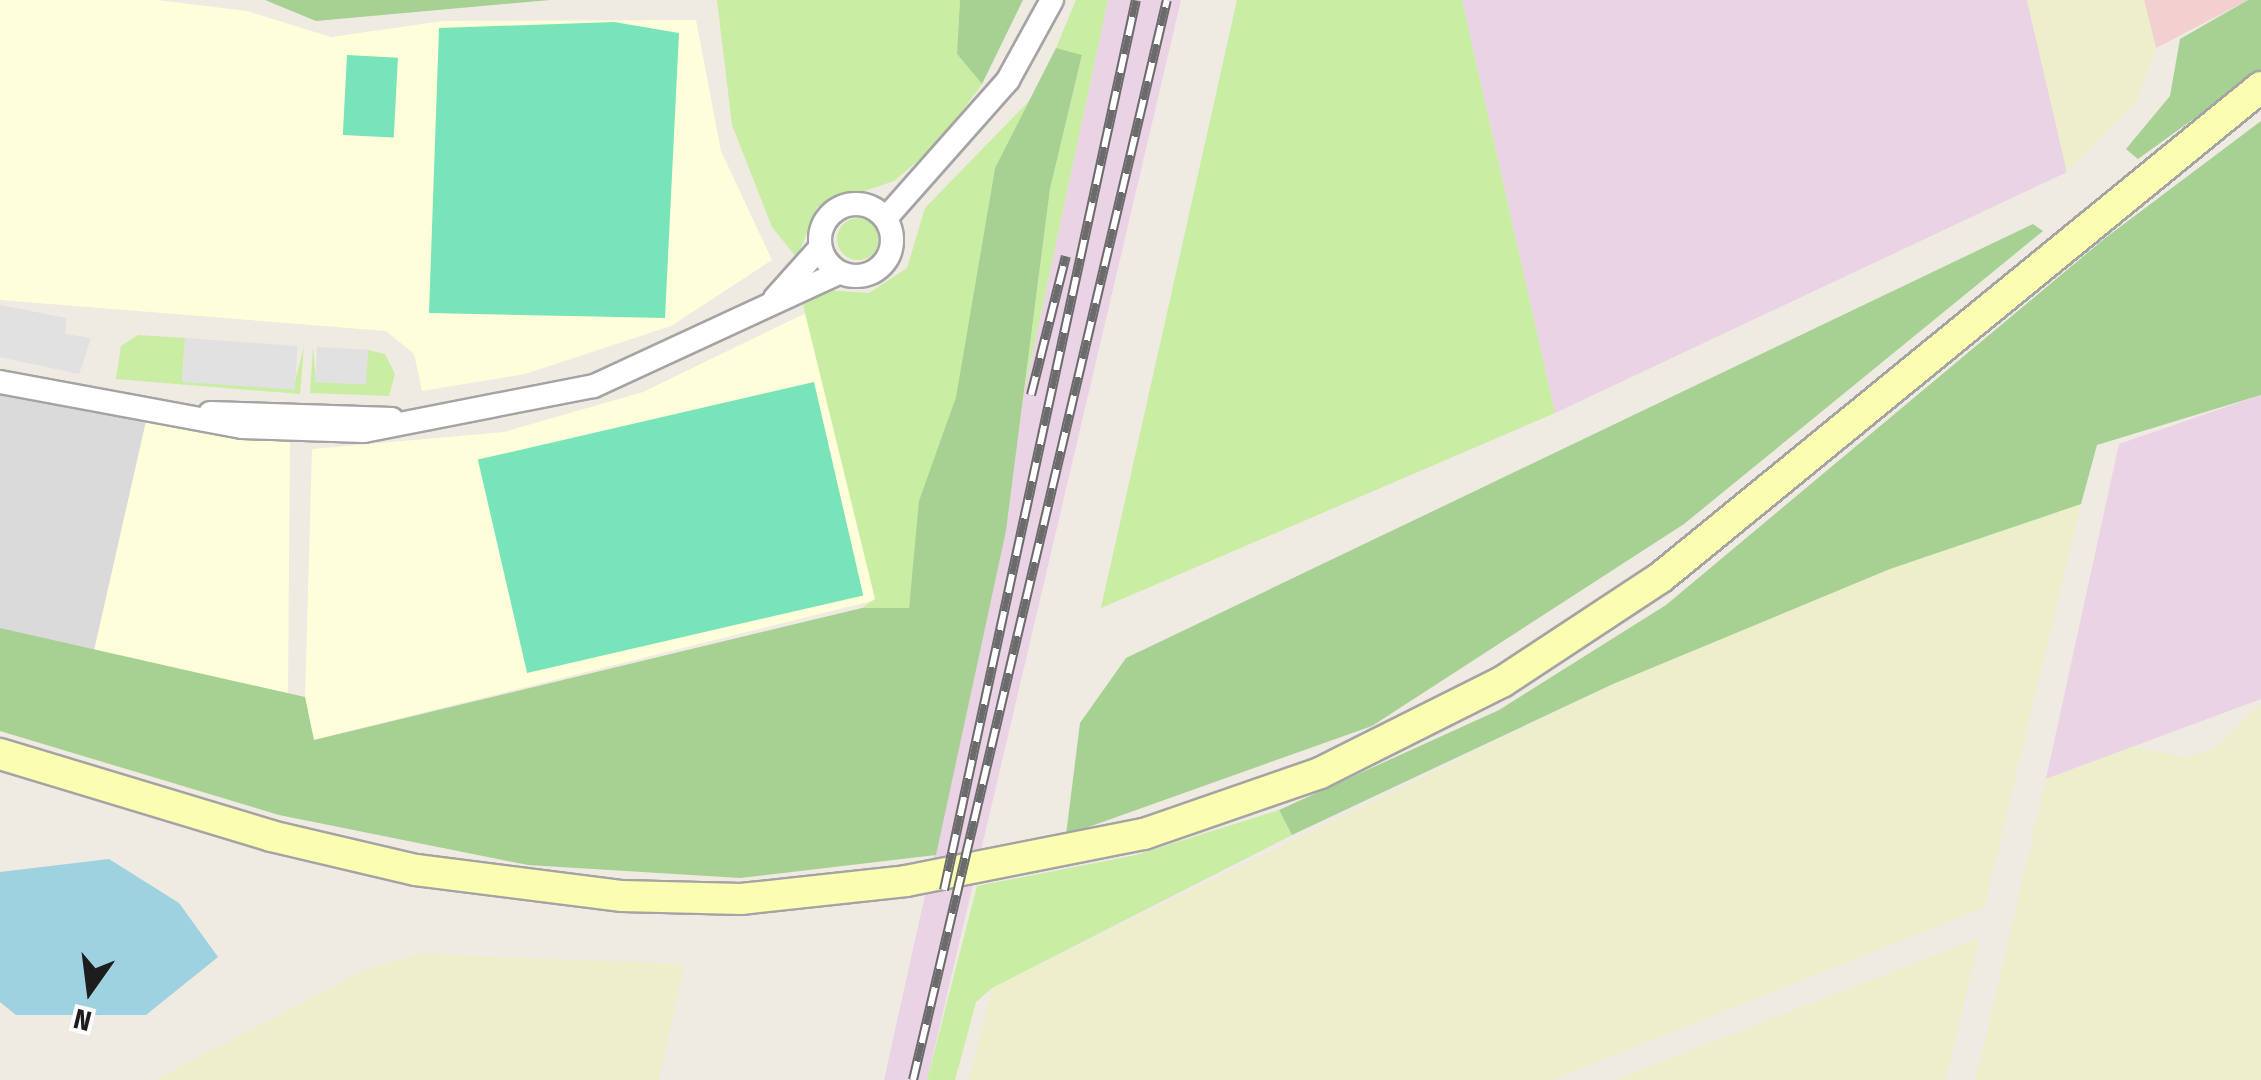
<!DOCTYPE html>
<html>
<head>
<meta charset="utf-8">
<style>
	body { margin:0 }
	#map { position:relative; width:2261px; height:1080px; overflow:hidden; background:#efeae2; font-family:"Fira Sans Condensed",sans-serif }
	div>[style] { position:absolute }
	.residential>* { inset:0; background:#dbdada }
	.commercial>* { inset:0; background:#f1d0cf }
	.industrial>* { inset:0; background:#e9d3e5 }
	.education>* { inset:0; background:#fffedb }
	.farmland>* { inset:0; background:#edefcb }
	.grass>* { inset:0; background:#c9eda3 }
	.round { border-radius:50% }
	.forest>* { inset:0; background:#a6d193 }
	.pitch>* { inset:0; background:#79e4b9; transform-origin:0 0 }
	.parking>* { inset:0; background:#e1e1e1; transform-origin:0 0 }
	.water>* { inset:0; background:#9ed2e0 }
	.roads { filter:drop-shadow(2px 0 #a4a4a4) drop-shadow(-2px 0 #a4a4a4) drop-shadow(0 2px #a4a4a4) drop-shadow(0 -2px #a4a4a4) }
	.minor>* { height:22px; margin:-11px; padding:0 11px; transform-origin:11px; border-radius:11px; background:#fff }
	.minor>.ring { margin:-11px; padding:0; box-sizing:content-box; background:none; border:22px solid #fff; border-radius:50% }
	.secondary>* { height:30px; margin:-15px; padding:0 15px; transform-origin:15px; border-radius:15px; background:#fbfeb1 }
	.rail>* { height:10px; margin-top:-5px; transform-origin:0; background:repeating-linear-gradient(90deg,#fff 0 19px,#6b6b6b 0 38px); box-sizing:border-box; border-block:2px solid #6b6b6b }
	span { translate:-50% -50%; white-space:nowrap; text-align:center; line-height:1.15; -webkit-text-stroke:10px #fff; paint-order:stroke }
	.north { position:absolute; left:40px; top:940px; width:100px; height:100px; -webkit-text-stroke:8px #fff; paint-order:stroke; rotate:194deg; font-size:28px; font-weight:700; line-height:40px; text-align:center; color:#1d1d1d }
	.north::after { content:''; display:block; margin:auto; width:35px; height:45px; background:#1d1d1d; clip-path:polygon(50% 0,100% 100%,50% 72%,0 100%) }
</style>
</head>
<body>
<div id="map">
	<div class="residential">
		<i style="clip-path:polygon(0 393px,147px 417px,94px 651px,0 628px)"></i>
	</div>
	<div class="commercial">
		<i style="clip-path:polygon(2144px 0,2248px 0,2156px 48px)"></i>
	</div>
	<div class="industrial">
		<i style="clip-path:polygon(1108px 0,1181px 0,927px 1080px,884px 1080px,1006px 531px,1024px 393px)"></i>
		<i style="clip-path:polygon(1462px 0,2027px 0,2067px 172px,1555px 413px)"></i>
		<i style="clip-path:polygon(2261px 395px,2261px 699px,2046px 779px,2119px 444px)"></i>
	</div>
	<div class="education">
		<i style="clip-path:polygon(0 0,157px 0,247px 11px,331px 37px,443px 21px,696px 20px,721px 151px,772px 260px,671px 326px,525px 374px,422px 391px,414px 354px,386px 331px,0 300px)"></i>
		<i style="clip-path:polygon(806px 313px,876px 600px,313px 740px,305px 697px,312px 449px,504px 432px,643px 392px)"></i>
		<i style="clip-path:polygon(147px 417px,290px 439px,288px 693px,94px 651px)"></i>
	</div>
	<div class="farmland">
		<i style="clip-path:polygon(2027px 0,2144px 0,2156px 48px,2136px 102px,2067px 172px)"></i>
		<i style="clip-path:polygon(2081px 504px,1984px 908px,1551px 1080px,969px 1080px,992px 988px,1613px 684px,1890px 569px)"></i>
		<i style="clip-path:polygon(2261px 704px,2261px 1080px,1976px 1080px,2046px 779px,2132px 747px,2186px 757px,2215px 748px)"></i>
		<i style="clip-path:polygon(1979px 938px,1946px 1080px,1615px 1080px)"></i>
		<i style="clip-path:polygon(421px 954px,684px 964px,659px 1080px,155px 1080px,367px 969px)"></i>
	</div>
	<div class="grass">
		<i style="clip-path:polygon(717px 0,960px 0,957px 54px,982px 84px,938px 144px,894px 181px,817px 207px,797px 258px,772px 227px,732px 125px)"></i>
		<i style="clip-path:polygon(1076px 0,1108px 0,1024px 393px,1050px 189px,1082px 56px,1056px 48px)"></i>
		<i style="clip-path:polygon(1237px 0,1462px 0,1555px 413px,1101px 608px)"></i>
		<i style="clip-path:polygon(1029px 101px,995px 168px,956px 397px,920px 501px,909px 608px,862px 608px,875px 599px,803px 305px,827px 290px,869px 293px,907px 268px,925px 208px)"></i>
		<i class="round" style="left:837px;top:218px;width:42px;height:42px"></i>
		<i style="clip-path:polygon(138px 335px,185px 338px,182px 381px,293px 389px,304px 346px,300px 394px,116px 379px,121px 346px)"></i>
		<i style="clip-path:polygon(313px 347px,316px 382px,365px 384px,368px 350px,385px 354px,395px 374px,389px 396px,310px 393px)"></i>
		<i style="clip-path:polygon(1279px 810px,1292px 835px,992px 988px,976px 1002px,955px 1080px,927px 1080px,977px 886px,1136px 855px)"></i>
	</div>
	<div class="forest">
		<i style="clip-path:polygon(265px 0,550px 0,316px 21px)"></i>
		<i style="clip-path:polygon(960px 0,1023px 0,982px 84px,957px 54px)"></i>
		<i style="clip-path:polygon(2248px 0,2261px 0,2261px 70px,2138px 159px,2126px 149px,2170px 96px,2180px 39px)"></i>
		<i style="clip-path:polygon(1056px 48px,1082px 55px,1050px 189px,1006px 531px,936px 855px,740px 878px,528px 865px,279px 815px,0 731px,0 628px,305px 697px,314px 740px,862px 608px,909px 608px,919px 501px,956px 397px,995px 168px)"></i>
		<i style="clip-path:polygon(2261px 121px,2261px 395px,2097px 445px,2081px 504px,1890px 569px,1613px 684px,1292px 835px,1279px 810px,1499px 710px,1666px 605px,2104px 239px)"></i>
		<i style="clip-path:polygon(2033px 224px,2043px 231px,1684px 524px,1372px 726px,1066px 835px,1080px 723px,1126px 658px)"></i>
	</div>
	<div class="pitch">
		<i style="clip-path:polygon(614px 22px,679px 33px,665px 318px,429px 313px,439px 28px)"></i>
		<i style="left:347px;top:55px;width:51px;height:80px;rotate:3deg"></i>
		<i style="left:814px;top:382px;width:219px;height:345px;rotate:77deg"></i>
	</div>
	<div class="parking">
		<i style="clip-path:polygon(0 305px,66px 318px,65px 334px,91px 338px,79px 374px,0 357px)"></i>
		<i style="left:185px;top:338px;width:113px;height:44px;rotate:4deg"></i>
		<i style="left:317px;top:347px;width:51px;height:35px;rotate:3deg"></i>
	</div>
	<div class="water">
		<i style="clip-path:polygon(109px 859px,179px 903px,218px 957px,146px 1015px,16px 1015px,0 1002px,0 872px)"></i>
	</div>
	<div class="roads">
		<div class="minor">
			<i class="ring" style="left:820px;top:204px;width:50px;height:50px"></i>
			<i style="left:886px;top:218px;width:184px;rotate:-48.5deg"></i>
			<i style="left:1008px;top:80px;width:91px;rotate:-61.2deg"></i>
			<i style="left:775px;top:298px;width:67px;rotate:-48deg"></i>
			<i style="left:0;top:382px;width:246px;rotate:10.5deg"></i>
			<i style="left:242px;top:427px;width:122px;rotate:1.9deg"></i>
			<i style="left:364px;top:431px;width:234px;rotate:-11.1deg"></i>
			<i style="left:594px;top:386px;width:269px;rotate:-24.8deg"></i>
			<i style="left:210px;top:413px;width:182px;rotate:1.9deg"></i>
		</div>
		<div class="secondary">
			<i style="left:0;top:754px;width:283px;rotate:16.8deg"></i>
			<i style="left:271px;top:836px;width:149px;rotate:13.2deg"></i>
			<i style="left:416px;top:870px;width:208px;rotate:7.2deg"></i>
			<i style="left:622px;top:896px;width:119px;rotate:1.4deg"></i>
			<i style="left:741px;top:899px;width:166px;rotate:-6.2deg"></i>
			<i style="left:906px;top:881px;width:243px;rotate:-11.2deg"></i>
			<i style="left:1144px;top:834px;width:186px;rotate:-19.1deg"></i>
			<i style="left:1320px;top:773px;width:203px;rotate:-26.6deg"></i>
			<i style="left:1502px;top:682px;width:189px;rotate:-33.4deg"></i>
			<i style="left:1660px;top:578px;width:776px;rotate:-39.25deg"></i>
		</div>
	</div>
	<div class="rail">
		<i style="left:1031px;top:395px;width:143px;rotate:-75.9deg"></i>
		<i style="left:944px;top:890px;width:910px;rotate:-77.83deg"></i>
		<i style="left:913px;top:1080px;width:1109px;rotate:-76.77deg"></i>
	</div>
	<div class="north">N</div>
</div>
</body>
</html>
